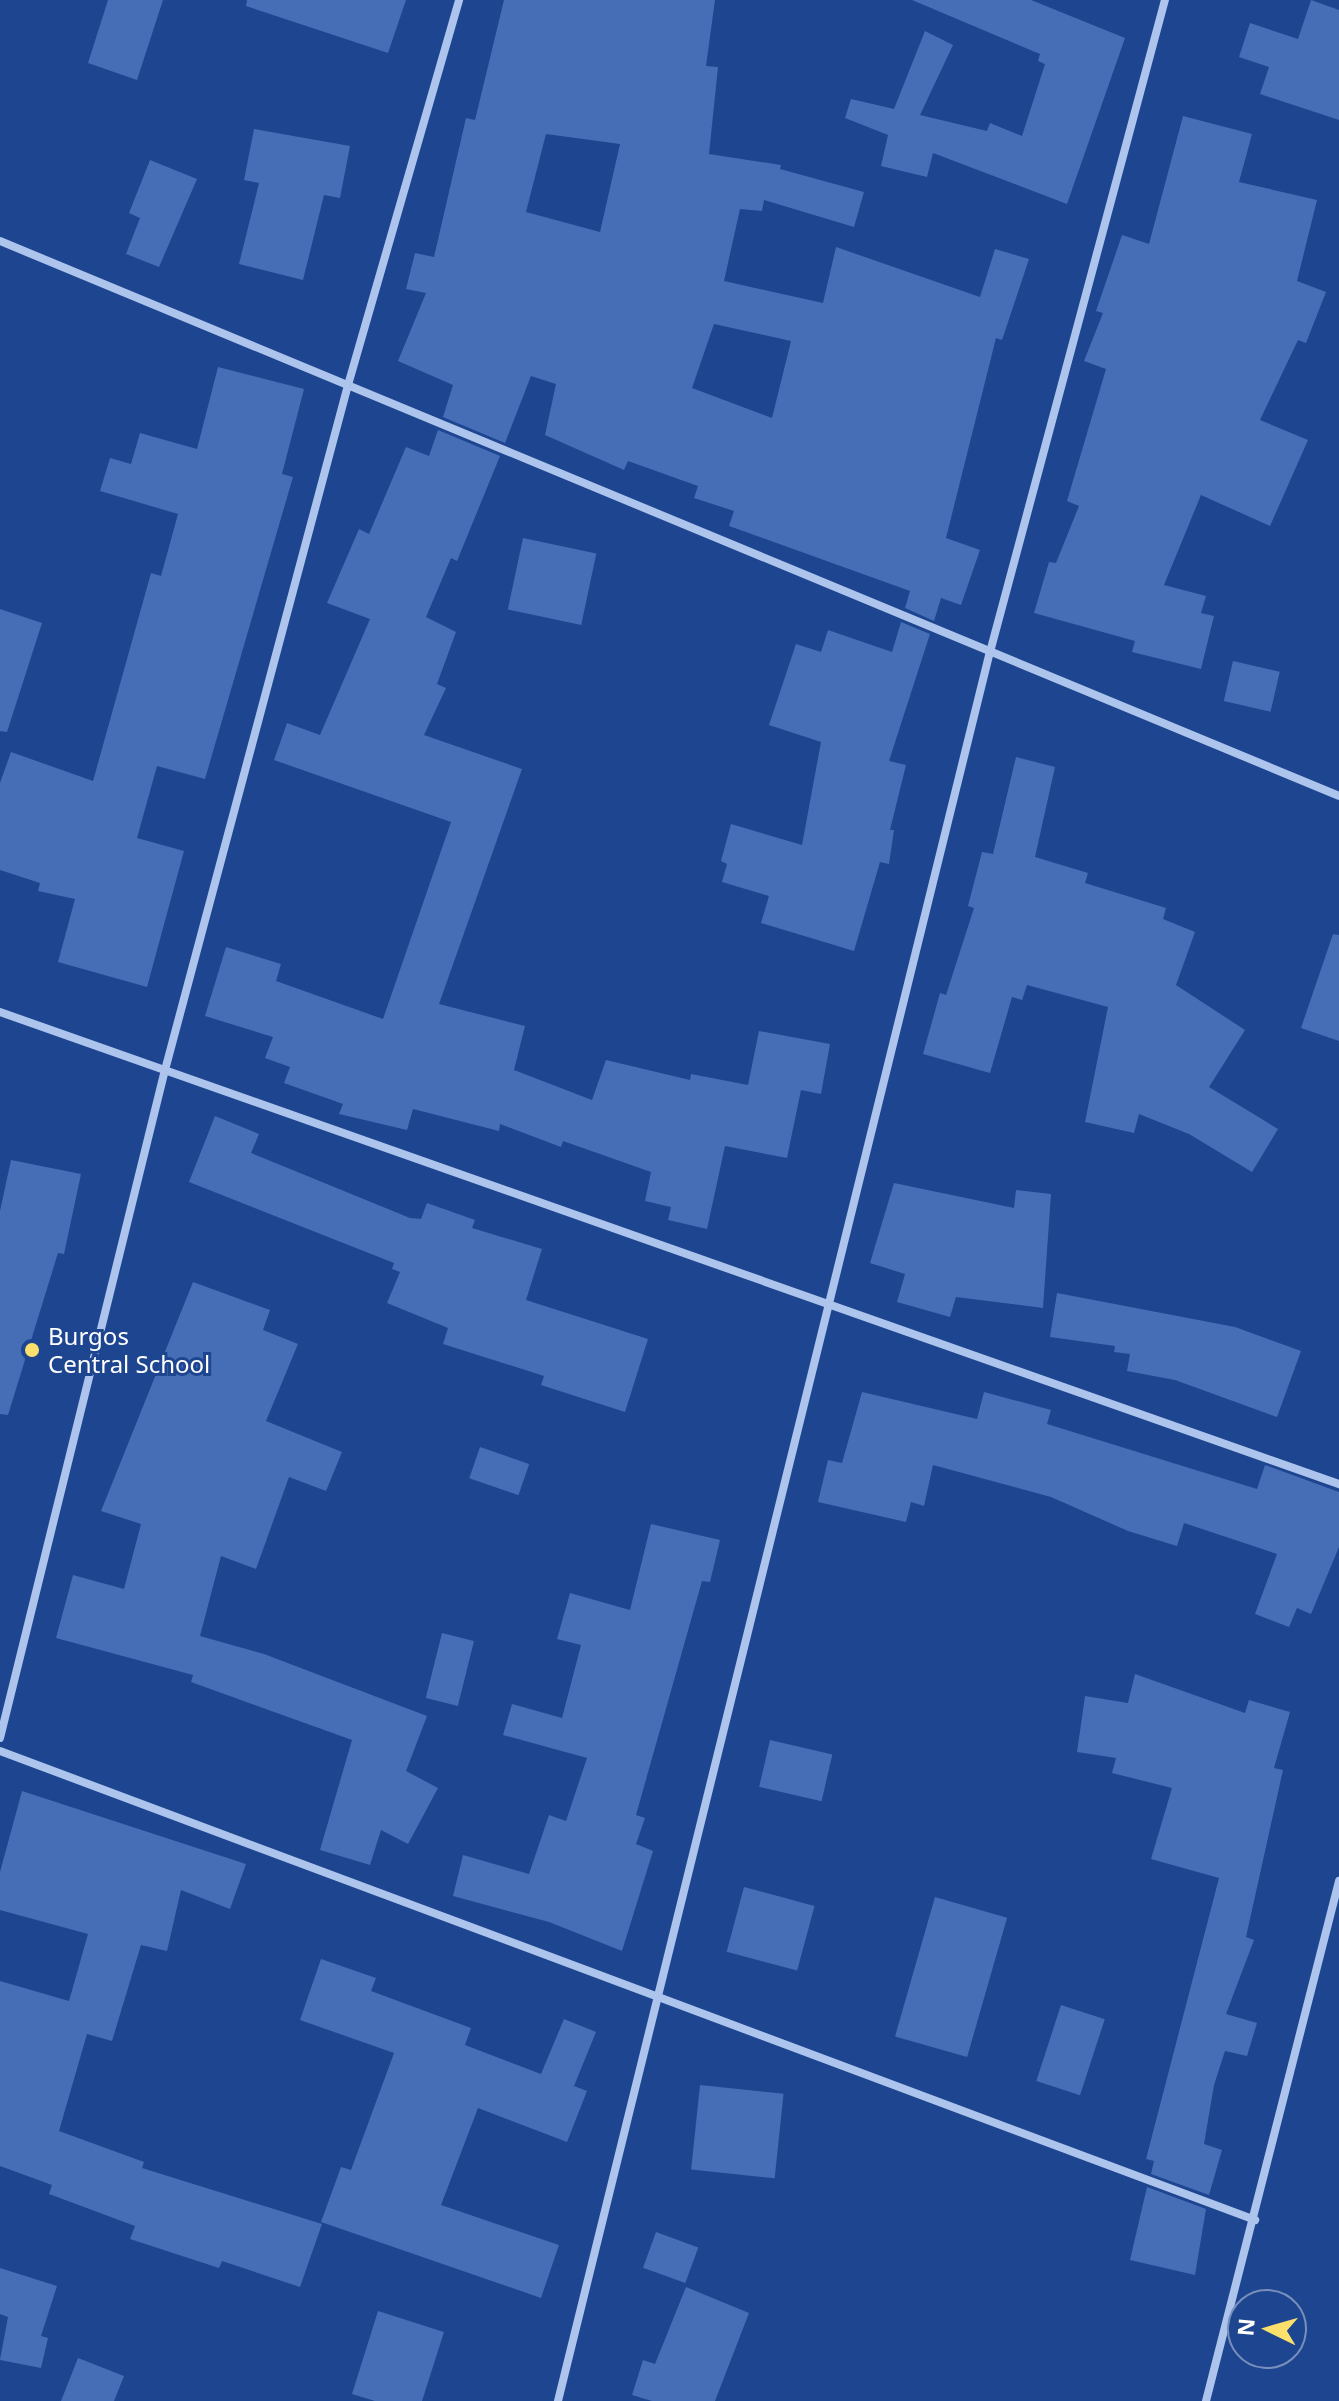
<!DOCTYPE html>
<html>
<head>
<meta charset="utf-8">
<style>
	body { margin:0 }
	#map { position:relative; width:1339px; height:2401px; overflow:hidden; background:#1e458f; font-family:"Noto Sans",sans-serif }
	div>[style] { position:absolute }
	.building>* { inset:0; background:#466eb7; transform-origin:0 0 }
	.minor>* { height:8px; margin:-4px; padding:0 4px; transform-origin:4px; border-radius:4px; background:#adc4ed }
	.dots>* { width:22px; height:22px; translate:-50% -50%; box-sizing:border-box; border:4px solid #1e458f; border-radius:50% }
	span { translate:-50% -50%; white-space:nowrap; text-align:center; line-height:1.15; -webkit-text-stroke:6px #1e458f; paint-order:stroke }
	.poi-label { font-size:24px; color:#fff }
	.left { translate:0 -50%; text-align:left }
	.north { position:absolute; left:1227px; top:2289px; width:80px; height:80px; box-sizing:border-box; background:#1e458f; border:2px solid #788fbc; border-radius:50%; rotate:275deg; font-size:22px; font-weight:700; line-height:32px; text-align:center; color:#fff }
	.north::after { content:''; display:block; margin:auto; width:28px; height:36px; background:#fce06c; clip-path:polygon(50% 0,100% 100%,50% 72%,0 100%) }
</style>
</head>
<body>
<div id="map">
	<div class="building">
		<i style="clip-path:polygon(108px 0,163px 0,137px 80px,88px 63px)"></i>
		<i style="clip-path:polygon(247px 0,406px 0,388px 53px,246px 6px)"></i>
		<i style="clip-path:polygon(evenodd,504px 0,715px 0,706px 66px,718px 67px,709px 154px,781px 165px,780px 169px,864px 192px,854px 227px,764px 200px,762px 211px,740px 209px,724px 281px,823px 303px,836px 247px,980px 297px,995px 249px,1029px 259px,1002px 340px,996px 338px,946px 538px,980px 550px,961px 605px,941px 598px,934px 621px,905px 608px,910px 591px,729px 526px,734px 511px,694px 498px,698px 486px,628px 461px,624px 470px,545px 435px,556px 384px,531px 376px,505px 443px,443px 417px,453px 385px,398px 361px,426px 293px,406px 289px,415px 253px,434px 257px,466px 118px,475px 120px,504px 0,546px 134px,620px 144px,600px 232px,526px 212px,546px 134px,504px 0,714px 324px,791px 341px,772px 418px,692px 388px,714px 324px)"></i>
		<i style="clip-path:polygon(912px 0,1031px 0,1125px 38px,1067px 204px,933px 153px,927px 177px,881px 166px,888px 135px,845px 118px,851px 99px,894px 109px,925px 31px,953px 45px,920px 115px,987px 131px,990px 123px,1022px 136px,1045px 64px,1038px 61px,1040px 54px)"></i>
		<i style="clip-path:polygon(1311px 0,1339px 10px,1339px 120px,1260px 94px,1269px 67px,1239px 57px,1250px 23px,1298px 39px)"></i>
		<i style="clip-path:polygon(1183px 116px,1252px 134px,1239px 182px,1317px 200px,1297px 281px,1326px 292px,1306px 343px,1298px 340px,1260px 420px,1308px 440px,1270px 526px,1201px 495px,1164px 585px,1206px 596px,1201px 613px,1214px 616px,1201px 669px,1132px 652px,1135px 641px,1034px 613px,1049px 562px,1056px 563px,1079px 506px,1067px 501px,1106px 369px,1084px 361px,1103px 313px,1096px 311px,1122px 235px,1149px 244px)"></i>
		<i style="clip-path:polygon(254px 129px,350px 146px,340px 198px,324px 195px,303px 280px,239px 264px,259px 183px,244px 180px)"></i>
		<i style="clip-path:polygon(150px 160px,197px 179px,159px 267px,126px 254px,140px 218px,129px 213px)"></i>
		<i style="clip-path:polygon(218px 367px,304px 389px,282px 474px,293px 477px,205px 779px,157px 766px,137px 838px,184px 851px,147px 987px,58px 962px,75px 899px,38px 891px,40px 883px,0 870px,0 783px,11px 752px,93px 781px,151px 573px,161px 576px,178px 514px,100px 491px,110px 458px,131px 464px,140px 433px,197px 449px)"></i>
		<i style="clip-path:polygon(438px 430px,500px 456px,457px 561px,451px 558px,426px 617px,456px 632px,437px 684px,446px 688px,424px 735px,522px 769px,439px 1004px,525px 1026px,514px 1070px,592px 1100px,606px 1060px,690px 1080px,691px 1074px,748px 1085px,759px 1031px,830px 1044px,821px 1094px,801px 1090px,787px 1158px,725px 1146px,707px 1229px,668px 1220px,671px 1207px,645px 1201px,651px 1172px,563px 1141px,561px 1147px,500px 1124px,499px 1131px,413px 1109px,407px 1130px,339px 1114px,343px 1104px,284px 1083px,290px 1067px,265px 1058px,273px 1037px,205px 1016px,226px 947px,281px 964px,276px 981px,383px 1019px,451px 822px,274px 760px,287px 723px,320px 735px,370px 619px,327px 603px,359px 529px,369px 534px,406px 447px,429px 456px)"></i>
		<i style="left:523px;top:538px;width:75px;height:73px;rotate:12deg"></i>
		<i style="clip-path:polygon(0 609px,42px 623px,7px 732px,0 731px)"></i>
		<i style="clip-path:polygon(901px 622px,930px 634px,889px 761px,906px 765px,890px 830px,894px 830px,889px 864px,880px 862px,854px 951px,761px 923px,769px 896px,722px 882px,727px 864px,721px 861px,731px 824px,802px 845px,821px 742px,769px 725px,796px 644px,821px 652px,828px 630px,892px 652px)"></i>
		<i style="left:1233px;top:661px;width:48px;height:41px;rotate:13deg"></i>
		<i style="clip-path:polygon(1016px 757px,1055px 767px,1035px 857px,1088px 873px,1085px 883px,1166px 908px,1163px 919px,1195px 932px,1176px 985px,1245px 1030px,1209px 1087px,1278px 1129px,1252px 1172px,1189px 1134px,1139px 1114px,1134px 1133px,1085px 1122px,1108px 1007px,1027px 985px,1022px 1000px,1012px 997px,990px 1073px,923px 1054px,940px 993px,946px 995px,974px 908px,968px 906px,982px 852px,993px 854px)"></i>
		<i style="clip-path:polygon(1333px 934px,1339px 935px,1339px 1041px,1301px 1028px)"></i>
		<i style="clip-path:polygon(215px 1116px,259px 1134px,251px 1153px,410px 1218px,421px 1219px,427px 1203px,475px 1220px,472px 1228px,542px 1249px,526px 1300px,648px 1339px,625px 1412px,541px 1385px,544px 1376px,443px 1344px,448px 1328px,387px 1303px,400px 1272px,392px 1269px,394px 1263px,189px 1182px)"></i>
		<i style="clip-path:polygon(11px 1160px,81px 1174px,64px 1254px,58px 1253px,8px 1415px,0 1414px,0 1211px)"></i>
		<i style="clip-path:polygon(894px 1183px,1014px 1208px,1016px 1190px,1051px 1194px,1043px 1308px,956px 1297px,950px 1317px,897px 1302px,905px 1274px,870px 1263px)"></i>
		<i style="clip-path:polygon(193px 1282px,270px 1310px,263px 1330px,298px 1344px,266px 1421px,342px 1452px,326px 1491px,289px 1477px,256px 1569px,221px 1556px,200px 1636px,264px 1654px,427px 1716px,406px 1771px,438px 1788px,408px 1844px,381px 1830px,370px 1865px,320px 1850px,352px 1740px,191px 1682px,193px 1675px,56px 1638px,73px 1575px,124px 1589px,141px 1524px,101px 1511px)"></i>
		<i style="clip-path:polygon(1057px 1293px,1235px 1327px,1301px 1351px,1277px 1417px,1175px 1380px,1127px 1371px,1130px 1354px,1114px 1352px,1115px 1346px,1050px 1337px)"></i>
		<i style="clip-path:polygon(862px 1392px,977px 1419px,984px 1392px,1051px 1410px,1047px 1424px,1257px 1489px,1265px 1465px,1339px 1492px,1339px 1547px,1311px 1614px,1297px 1608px,1289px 1627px,1255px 1614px,1277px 1554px,1184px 1523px,1177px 1546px,1128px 1531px,1051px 1497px,933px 1465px,924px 1506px,911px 1502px,906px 1522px,818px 1502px,828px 1460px,842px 1463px)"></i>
		<i style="left:480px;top:1447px;width:52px;height:33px;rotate:19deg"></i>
		<i style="clip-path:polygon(651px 1524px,720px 1540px,710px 1582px,702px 1581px,636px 1815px,645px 1818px,636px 1844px,653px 1851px,622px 1951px,549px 1922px,453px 1896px,463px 1855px,529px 1874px,549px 1815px,566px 1821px,587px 1758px,503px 1735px,512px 1704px,562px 1718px,581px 1645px,557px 1639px,570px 1593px,630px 1610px)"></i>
		<i style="left:442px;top:1633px;width:33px;height:67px;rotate:14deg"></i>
		<i style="clip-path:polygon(1135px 1674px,1245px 1713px,1249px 1700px,1290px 1712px,1274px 1768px,1283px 1770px,1246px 1937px,1254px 1940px,1226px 2014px,1257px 2023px,1247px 2056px,1225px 2051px,1214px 2085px,1204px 2144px,1222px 2150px,1209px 2195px,1151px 2174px,1154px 2161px,1146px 2159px,1219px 1878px,1151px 1859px,1172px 1788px,1112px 1773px,1116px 1758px,1077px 1752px,1085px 1696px,1128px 1703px)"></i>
		<i style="left:770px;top:1740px;width:64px;height:48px;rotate:13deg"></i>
		<i style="clip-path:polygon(22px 1791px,246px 1864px,230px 1909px,181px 1890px,167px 1951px,141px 1945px,112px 2041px,87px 2034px,59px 2131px,144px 2162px,142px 2168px,322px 2224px,300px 2287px,222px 2261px,219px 2268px,130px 2239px,135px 2226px,49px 2194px,52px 2185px,0 2166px,0 1981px,69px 2001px,88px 1934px,0 1910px,0 1872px)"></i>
		<i style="left:744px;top:1887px;width:73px;height:67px;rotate:15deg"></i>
		<i style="left:935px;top:1897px;width:75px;height:145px;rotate:16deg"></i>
		<i style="clip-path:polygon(321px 1959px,376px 1978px,371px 1991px,471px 2028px,465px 2045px,541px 2074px,564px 2019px,596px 2032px,574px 2086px,587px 2091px,567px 2142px,478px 2108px,441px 2205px,559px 2245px,541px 2298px,321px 2222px,341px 2167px,351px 2170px,394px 2053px,300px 2020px)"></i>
		<i style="left:1061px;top:2005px;width:46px;height:80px;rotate:18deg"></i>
		<i style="left:700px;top:2085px;width:84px;height:85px;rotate:6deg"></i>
		<i style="clip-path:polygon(1147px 2187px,1206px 2209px,1195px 2275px,1130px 2260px)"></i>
		<i style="left:656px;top:2232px;width:45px;height:38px;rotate:20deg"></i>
		<i style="clip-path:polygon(0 2268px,57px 2286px,41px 2336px,48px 2338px,41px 2368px,0 2360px,8px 2317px,0 2314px)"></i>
		<i style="clip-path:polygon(686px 2287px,749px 2313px,715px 2401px,652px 2401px,632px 2395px,643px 2360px,655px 2364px)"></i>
		<i style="clip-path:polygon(378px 2311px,444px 2332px,422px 2401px,375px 2401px,352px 2394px)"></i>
		<i style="clip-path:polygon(78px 2358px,124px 2376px,114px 2401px,61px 2401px)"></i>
	</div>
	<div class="minor">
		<i style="left:0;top:241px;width:1449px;rotate:22.51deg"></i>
		<i style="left:0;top:1012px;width:1420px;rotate:19.42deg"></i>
		<i style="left:0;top:1738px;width:688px;rotate:-76.13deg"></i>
		<i style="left:165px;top:1070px;width:709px;rotate:-75.04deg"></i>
		<i style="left:348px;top:385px;width:401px;rotate:-73.9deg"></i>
		<i style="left:0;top:1751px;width:1340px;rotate:20.49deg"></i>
		<i style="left:558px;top:2401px;width:1802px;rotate:-76.13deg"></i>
		<i style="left:990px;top:652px;width:675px;rotate:-74.98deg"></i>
		<i style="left:1206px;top:2401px;width:537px;rotate:-75.65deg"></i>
	</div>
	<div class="dots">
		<i style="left:32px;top:1350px;background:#fce06c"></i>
	</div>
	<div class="poi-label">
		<span class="left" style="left:48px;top:1350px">Burgos<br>Central School</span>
	</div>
	<div class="north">N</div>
</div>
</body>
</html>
